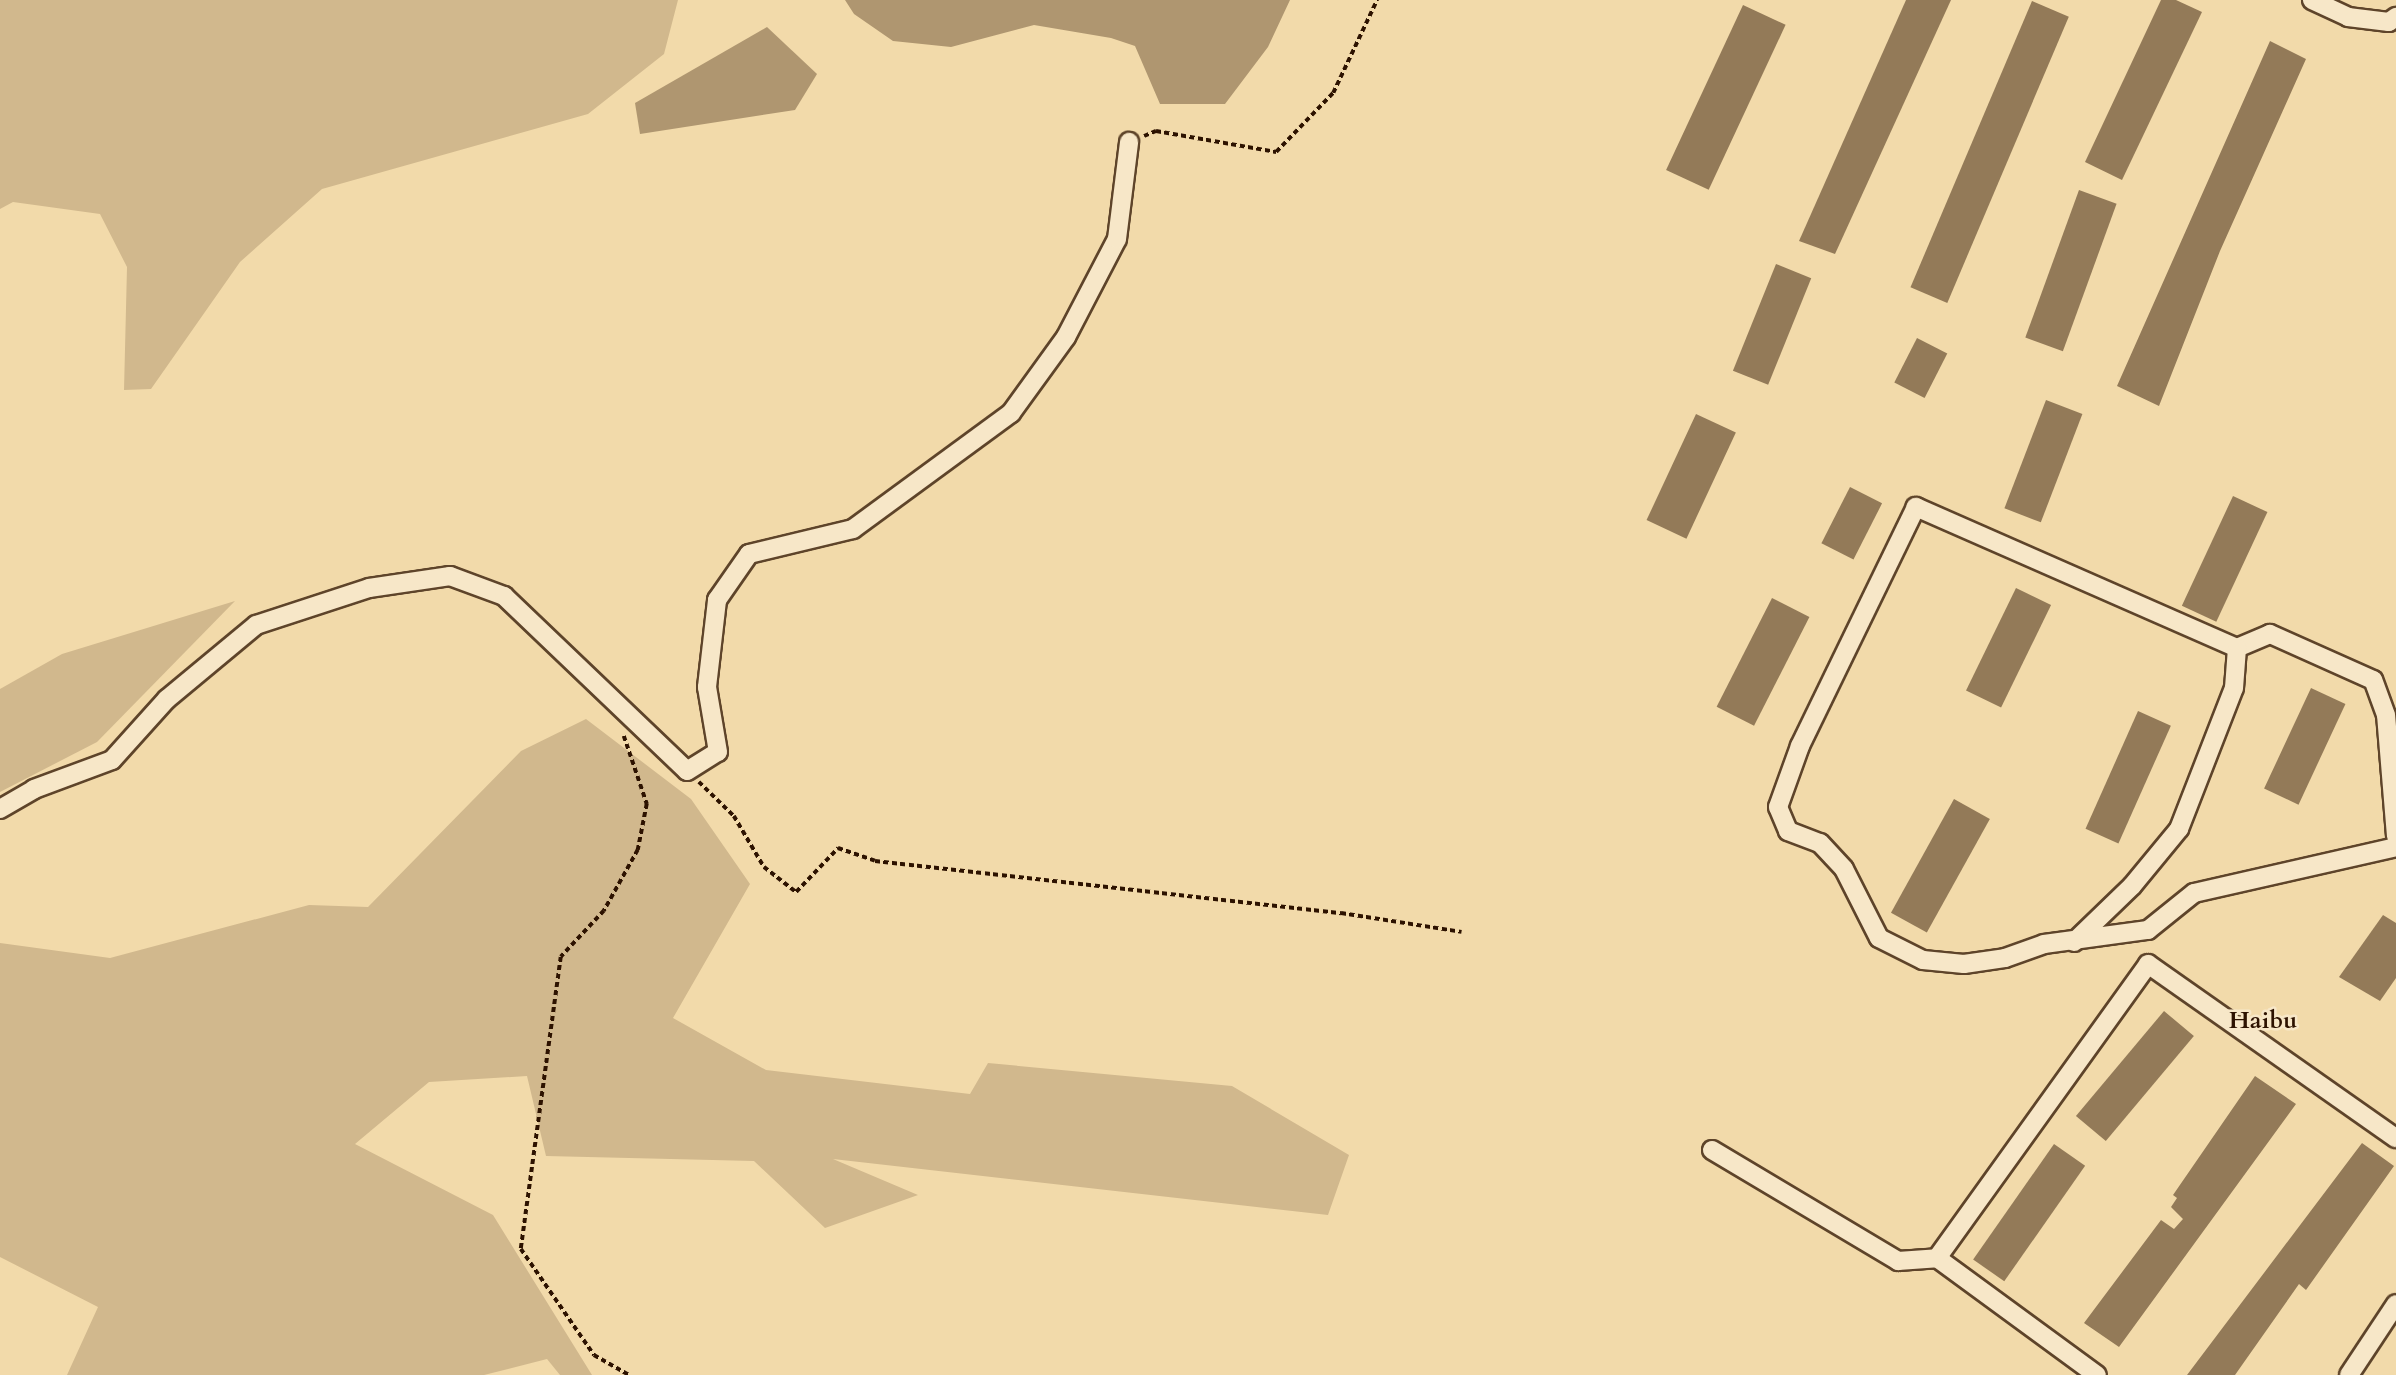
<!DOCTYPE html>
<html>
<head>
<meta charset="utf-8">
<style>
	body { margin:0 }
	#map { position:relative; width:2396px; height:1375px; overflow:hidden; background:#f2daaa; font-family:Cardo,serif }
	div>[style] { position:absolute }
	.green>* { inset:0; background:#d1b88d }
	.water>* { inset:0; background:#af9670 }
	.building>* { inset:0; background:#937a58; transform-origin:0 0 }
	.path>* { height:3.5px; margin-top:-1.75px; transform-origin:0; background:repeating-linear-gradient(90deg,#2d1200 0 5px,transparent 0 8.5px) }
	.roads { filter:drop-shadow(2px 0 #5e442a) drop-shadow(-2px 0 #5e442a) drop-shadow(0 2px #5e442a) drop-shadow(0 -2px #5e442a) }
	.minor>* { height:18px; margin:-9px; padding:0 9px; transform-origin:9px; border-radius:9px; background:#f7e7c8 }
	span { translate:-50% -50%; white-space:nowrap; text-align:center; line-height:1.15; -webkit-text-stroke:5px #f7e7c8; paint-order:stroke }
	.quarter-label { font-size:24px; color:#2d1200; font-weight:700 }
</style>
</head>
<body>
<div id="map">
	<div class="green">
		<i style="clip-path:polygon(0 0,678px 0,664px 54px,588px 114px,322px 189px,240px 262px,151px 389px,124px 390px,127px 267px,100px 214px,13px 202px,0 209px)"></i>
		<i style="clip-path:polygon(235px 601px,97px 742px,0 792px,0 689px,62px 654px)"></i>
		<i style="clip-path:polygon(586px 719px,691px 799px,750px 884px,673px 1018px,766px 1070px,970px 1094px,988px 1063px,1232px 1086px,1349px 1155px,1328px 1215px,833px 1159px,918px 1195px,825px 1228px,754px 1161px,546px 1156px,527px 1076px,429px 1082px,355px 1144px,493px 1215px,592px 1375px,560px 1375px,547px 1359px,484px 1375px,67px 1375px,98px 1307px,0 1257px,0 943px,110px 958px,309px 905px,368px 907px,521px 751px)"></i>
	</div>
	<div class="water">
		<i style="clip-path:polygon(845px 0,1290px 0,1268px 47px,1225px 104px,1160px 104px,1135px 46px,1111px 38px,1034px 25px,951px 47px,893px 41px,854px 14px)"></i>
		<i style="clip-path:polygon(767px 27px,817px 74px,795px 110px,640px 134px,635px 103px)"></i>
	</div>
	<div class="building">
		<i style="clip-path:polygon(1906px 0,1951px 0,1835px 254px,1799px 241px)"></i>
		<i style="clip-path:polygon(2161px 0,2176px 0,2202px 12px,2122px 180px,2085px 162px)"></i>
		<i style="left:2032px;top:1px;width:40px;height:311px;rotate:23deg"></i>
		<i style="left:1743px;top:5px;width:47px;height:182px;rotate:25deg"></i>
		<i style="clip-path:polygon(2270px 41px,2306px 59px,2220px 251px,2159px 406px,2117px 386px)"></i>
		<i style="left:2079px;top:190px;width:40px;height:157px;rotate:20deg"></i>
		<i style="left:1776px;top:264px;width:38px;height:115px;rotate:22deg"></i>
		<i style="left:1917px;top:338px;width:34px;height:50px;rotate:27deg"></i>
		<i style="left:2046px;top:400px;width:39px;height:116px;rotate:21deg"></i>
		<i style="left:1696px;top:414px;width:44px;height:117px;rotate:25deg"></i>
		<i style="left:1850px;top:487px;width:36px;height:63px;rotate:27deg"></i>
		<i style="left:2233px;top:496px;width:38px;height:121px;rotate:25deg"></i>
		<i style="left:2016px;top:588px;width:39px;height:114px;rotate:26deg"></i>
		<i style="left:1772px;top:598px;width:42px;height:122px;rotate:27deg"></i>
		<i style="left:2311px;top:688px;width:38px;height:111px;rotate:25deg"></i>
		<i style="left:2138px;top:711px;width:36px;height:129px;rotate:24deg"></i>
		<i style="left:1954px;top:799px;width:41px;height:130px;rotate:29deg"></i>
		<i style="clip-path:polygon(2383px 915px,2396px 923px,2396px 978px,2380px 1001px,2339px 977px)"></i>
		<i style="left:2164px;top:1011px;width:39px;height:137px;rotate:40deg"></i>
		<i style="clip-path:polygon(2255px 1076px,2296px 1104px,2119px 1347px,2084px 1323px,2161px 1220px,2174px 1229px,2183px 1219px,2171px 1207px,2177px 1198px,2173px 1195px)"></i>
		<i style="clip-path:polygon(2362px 1143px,2394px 1166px,2306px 1290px,2299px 1284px,2235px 1375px,2187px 1375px)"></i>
		<i style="left:2054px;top:1144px;width:38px;height:141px;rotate:35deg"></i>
	</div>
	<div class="path">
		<i style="left:1144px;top:136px;width:13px;rotate:-23deg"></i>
		<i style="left:1156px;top:131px;width:122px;rotate:9.9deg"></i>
		<i style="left:1276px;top:152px;width:82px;rotate:-46deg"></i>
		<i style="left:1333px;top:93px;width:103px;rotate:-64.7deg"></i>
		<i style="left:624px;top:736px;width:72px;rotate:71.3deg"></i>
		<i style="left:647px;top:804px;width:47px;rotate:101.1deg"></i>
		<i style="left:638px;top:850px;width:70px;rotate:119.1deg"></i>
		<i style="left:604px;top:911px;width:63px;rotate:133.1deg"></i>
		<i style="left:561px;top:957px;width:295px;rotate:97.8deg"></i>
		<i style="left:521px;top:1249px;width:129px;rotate:55.4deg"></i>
		<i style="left:594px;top:1355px;width:40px;rotate:29.7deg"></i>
		<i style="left:699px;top:782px;width:49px;rotate:44.2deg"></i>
		<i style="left:734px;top:816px;width:59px;rotate:59.5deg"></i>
		<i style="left:764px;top:867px;width:41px;rotate:38deg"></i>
		<i style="left:796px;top:892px;width:61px;rotate:-46.3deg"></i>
		<i style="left:838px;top:848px;width:39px;rotate:19deg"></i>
		<i style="left:875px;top:861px;width:469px;rotate:6.4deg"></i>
		<i style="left:1341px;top:913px;width:122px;rotate:8.9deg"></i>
	</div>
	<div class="roads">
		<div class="minor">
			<i style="left:2312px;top:0;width:40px;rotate:25deg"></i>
			<i style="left:2348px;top:17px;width:41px;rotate:7deg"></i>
			<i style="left:2389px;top:22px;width:9px;rotate:-36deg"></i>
			<i style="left:0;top:809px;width:39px;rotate:-30deg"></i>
			<i style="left:34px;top:789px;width:83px;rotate:-20.4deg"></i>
			<i style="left:112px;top:760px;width:82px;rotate:-48deg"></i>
			<i style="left:167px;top:699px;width:116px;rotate:-39.7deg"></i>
			<i style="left:256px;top:625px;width:119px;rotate:-18.1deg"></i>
			<i style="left:369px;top:588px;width:82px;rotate:-8.4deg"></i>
			<i style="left:450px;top:576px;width:58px;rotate:20.3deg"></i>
			<i style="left:504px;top:596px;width:253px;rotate:43.7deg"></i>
			<i style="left:687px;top:771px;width:36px;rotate:-32deg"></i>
			<i style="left:718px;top:752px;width:66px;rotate:-99.6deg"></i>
			<i style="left:707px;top:687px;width:88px;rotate:-83.4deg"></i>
			<i style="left:717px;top:600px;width:56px;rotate:-55.2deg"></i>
			<i style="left:749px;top:554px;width:107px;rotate:-13.5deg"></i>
			<i style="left:853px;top:529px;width:196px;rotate:-36.3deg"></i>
			<i style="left:1011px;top:413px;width:94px;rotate:-54.1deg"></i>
			<i style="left:1066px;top:337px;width:110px;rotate:-62.5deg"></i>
			<i style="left:1117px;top:239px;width:98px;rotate:-82.9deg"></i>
			<i style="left:2396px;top:836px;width:121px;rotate:-94.7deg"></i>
			<i style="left:2386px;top:715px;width:37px;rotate:-110deg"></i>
			<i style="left:2373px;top:680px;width:113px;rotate:-155.9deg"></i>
			<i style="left:2270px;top:634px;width:36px;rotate:157deg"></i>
			<i style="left:2237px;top:648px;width:351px;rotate:-156.3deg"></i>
			<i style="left:1916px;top:507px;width:266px;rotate:115.9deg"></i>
			<i style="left:1800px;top:746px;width:65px;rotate:109.8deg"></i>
			<i style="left:1778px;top:807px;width:26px;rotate:67deg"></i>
			<i style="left:1788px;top:831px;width:34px;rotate:21deg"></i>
			<i style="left:1820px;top:843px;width:35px;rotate:47deg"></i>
			<i style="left:1844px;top:869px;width:77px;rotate:63.1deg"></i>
			<i style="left:1879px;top:938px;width:49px;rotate:26.6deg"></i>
			<i style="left:1923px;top:960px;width:41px;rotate:5.6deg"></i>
			<i style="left:1964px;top:964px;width:41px;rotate:-8.3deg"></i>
			<i style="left:2005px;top:958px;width:41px;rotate:-19.7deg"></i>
			<i style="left:2044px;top:944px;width:105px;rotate:-7.7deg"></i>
			<i style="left:2148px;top:930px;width:59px;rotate:-38.8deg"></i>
			<i style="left:2194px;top:893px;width:207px;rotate:-12.8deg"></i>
			<i style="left:2074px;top:942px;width:81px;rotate:-44deg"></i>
			<i style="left:2132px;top:886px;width:74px;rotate:-50.5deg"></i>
			<i style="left:2179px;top:829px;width:151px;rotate:-68.7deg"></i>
			<i style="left:2234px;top:688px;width:40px;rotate:-85.7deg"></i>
			<i style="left:1712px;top:1150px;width:217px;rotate:30.8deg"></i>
			<i style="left:1898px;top:1261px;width:39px;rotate:-4deg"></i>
			<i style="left:1937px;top:1258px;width:198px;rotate:36.2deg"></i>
			<i style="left:1937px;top:1258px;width:362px;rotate:-54.3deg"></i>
			<i style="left:2148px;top:964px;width:303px;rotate:35.1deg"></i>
			<i style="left:2349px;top:1375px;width:85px;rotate:-56.5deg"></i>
		</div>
	</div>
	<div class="quarter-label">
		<span style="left:2263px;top:1021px">Haibu</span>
	</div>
</div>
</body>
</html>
